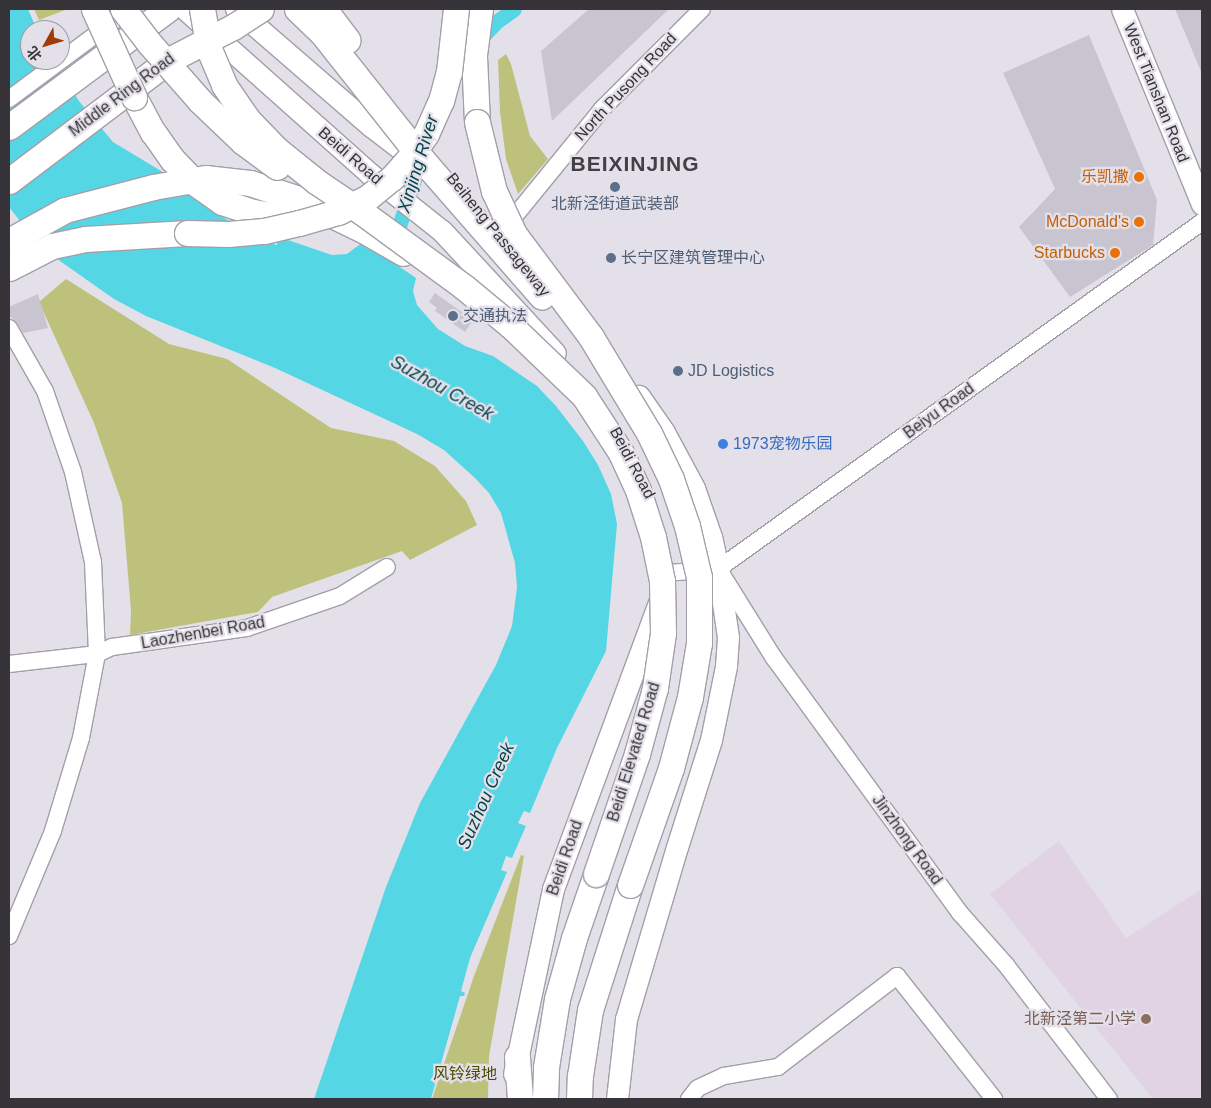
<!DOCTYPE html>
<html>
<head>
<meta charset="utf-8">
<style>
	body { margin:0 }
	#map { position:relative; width:1211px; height:1108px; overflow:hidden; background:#e4e0ea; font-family:Arial,"Noto Sans SC",sans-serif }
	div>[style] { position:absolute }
	.education>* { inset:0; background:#e1d2e4 }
	.green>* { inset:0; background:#bdc17c }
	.water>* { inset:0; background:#55d6e5 }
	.canal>* { height:15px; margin:-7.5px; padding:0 7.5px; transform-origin:7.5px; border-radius:7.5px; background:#55d6e5 }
	.building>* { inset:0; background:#c9c5d0 }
	.roads { filter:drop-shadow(1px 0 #a29fa9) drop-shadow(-1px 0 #a29fa9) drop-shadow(0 1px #a29fa9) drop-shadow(0 -1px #a29fa9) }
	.minor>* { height:16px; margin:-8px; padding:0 8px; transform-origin:8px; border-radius:8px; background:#fff }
	.major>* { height:21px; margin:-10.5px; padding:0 10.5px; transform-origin:10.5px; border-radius:10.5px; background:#fff }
	.highway>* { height:25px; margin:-12.5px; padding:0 12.5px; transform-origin:12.5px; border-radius:12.5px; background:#fff }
	.bridges { filter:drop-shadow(1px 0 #a29fa9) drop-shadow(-1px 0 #a29fa9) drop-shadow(0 1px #a29fa9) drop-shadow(0 -1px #a29fa9) }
	.highway-bridge>* { height:25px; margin:-12.5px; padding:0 12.5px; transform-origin:12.5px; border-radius:12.5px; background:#fff }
	.dots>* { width:14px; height:14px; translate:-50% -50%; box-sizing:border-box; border:2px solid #e4e0ea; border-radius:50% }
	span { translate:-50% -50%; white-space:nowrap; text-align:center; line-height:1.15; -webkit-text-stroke:4.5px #e4e0ea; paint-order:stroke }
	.street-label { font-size:16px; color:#363438 }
	.food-label { font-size:16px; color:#c56008 }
	.right { translate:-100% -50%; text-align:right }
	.service-label { font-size:16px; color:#4e5e75 }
	.left { translate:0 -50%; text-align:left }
	.shop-label { font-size:16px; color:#366cbe }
	.education-label { font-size:16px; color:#785e54 }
	.park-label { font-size:16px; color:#484900 }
	.water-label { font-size:18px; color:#064349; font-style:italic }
	.district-label { font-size:21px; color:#423f47; font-weight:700; letter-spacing:1px }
	.frame { position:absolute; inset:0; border:10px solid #363438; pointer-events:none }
	.north { position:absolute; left:20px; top:20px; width:50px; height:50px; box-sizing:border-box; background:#e4e0ea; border:1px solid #9e9ba3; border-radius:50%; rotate:231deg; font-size:14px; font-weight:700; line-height:20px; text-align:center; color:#363438 }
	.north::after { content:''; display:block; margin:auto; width:18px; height:22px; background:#9f3b05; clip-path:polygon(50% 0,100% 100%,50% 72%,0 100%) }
</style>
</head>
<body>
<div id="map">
	<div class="education">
		<i style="clip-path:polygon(1059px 841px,1126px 938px,1202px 889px,1202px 1099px,1153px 1099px,990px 894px)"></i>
	</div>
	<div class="green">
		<i style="clip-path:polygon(34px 9px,64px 9px,65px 10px,39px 20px)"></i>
		<i style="clip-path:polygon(506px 54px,511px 64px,530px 136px,548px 159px,518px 194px,506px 159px,500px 112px,498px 60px)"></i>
		<i style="clip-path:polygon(66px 279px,169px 344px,227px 359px,331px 428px,394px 441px,435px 466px,466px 501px,477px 525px,410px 560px,402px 551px,272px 597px,258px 612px,130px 635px,131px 610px,122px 503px,94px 423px,39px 302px)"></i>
		<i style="clip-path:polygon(521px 855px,524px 856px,489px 1056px,488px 1099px,432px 1099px,474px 976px)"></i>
	</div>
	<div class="water">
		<i style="clip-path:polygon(9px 9px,28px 9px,37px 30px,30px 30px,30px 60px,53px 60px,79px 101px,113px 142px,224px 209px,221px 216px,247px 232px,276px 245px,282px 238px,332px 255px,347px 254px,363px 242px,416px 278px,413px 291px,417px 305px,438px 329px,465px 346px,493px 356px,537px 386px,556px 406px,583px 441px,598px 465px,611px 494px,617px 524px,606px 651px,557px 748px,530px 813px,524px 811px,518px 823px,526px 826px,512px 858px,506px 856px,501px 870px,507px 872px,470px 958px,461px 991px,465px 993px,464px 996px,460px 996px,431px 1099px,314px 1099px,386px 887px,420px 803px,496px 665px,512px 626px,517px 587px,515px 563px,501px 513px,489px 493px,475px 478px,444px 450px,417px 434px,275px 368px,146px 316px,114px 299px,60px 261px,28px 231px,9px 207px)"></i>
	</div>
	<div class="canal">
		<i style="left:476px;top:43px;width:29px;rotate:-46deg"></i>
		<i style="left:496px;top:22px;width:22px;rotate:-36deg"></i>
		<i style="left:394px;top:242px;width:91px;rotate:-72.2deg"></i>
	</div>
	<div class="building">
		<i style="clip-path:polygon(589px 9px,669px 9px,552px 121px,541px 51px)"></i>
		<i style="clip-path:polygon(1175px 9px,1202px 9px,1202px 74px)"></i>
		<i style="clip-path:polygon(1089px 35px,1157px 200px,1153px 245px,1070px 297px,1019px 227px,1055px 189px,1003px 73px)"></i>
		<i style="clip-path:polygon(435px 293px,473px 320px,465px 332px,435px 311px,437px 308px,429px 302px)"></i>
		<i style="clip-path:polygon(38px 294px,48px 328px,23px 333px,17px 323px,9px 315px,9px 307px)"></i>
	</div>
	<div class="roads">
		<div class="minor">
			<i style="left:9px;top:99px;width:151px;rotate:-36.6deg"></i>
			<i style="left:505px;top:228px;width:154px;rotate:-50.8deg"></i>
			<i style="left:602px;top:109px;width:141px;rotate:-45deg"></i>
			<i style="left:9px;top:328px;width:73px;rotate:60.3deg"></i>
			<i style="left:45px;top:391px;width:86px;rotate:70.9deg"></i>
			<i style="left:73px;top:472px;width:92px;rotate:77.5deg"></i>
			<i style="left:93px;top:562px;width:92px;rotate:87.5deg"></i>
			<i style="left:97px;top:654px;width:86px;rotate:100.8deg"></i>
			<i style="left:81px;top:738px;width:97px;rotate:106.8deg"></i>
			<i style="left:53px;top:831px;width:114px;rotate:112.7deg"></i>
			<i style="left:667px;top:573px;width:51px;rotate:-4.5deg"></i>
			<i style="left:718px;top:569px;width:596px;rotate:-35.64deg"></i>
			<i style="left:721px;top:573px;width:100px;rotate:58.1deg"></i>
			<i style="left:774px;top:658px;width:316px;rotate:53.9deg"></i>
			<i style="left:960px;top:913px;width:69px;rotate:48.5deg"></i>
			<i style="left:1006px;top:965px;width:169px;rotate:52.5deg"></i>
			<i style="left:9px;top:664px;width:89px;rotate:-6.5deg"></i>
			<i style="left:97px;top:654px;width:17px;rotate:-25deg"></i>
			<i style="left:112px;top:647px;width:136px;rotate:-8deg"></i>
			<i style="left:247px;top:628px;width:98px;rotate:-19deg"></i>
			<i style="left:340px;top:596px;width:55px;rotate:-31.7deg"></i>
			<i style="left:689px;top:1099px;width:14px;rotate:-51deg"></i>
			<i style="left:698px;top:1088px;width:29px;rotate:-25deg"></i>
			<i style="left:724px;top:1076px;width:55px;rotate:-9.5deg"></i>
			<i style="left:778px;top:1067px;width:150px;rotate:-37.4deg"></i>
			<i style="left:897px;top:976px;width:157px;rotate:51.7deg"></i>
		</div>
		<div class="major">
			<i style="left:185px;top:9px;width:248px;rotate:41.7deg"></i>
			<i style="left:370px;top:174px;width:92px;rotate:38.4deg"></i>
			<i style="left:442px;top:231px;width:166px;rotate:47.2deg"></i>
			<i style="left:236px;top:9px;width:179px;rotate:40.9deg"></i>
			<i style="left:371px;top:126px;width:59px;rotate:37.5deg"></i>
			<i style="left:1122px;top:9px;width:211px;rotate:67.7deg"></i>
			<i style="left:514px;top:1074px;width:189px;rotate:-78.1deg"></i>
			<i style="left:553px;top:889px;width:305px;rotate:-69.7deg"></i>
			<i style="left:617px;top:1099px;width:81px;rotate:-83.6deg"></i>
			<i style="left:626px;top:1019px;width:179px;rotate:-73.5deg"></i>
			<i style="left:677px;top:847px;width:112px;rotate:-72.4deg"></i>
			<i style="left:711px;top:740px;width:76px;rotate:-78.5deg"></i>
			<i style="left:726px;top:666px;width:29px;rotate:-86deg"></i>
			<i style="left:728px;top:637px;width:69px;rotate:-98.4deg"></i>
			<i style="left:718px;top:569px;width:33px;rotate:-102deg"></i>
			<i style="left:711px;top:537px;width:52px;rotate:-109.1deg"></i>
			<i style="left:694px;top:488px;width:64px;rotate:-118.2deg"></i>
			<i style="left:664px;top:432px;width:44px;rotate:-124.8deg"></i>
		</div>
		<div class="highway">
			<i style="left:134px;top:97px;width:40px;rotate:62deg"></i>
			<i style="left:153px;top:132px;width:33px;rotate:55deg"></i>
			<i style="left:172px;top:159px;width:33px;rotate:46deg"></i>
			<i style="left:195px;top:183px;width:33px;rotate:35deg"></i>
			<i style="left:222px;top:202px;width:33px;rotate:18deg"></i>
			<i style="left:253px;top:212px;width:31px;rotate:9deg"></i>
			<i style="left:284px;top:217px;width:25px"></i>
			<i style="left:477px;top:122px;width:67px;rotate:-92.6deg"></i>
			<i style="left:474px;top:55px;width:46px;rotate:-82.6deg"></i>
			<i style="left:9px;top:127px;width:198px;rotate:-36.6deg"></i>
			<i style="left:9px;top:181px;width:201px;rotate:-37.1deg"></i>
			<i style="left:9px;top:241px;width:64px;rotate:-29deg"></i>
			<i style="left:65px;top:210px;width:91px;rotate:-14.6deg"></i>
			<i style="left:153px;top:187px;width:53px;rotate:-9.8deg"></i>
			<i style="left:205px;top:178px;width:45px;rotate:6.3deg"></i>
			<i style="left:250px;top:183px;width:52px;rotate:18.1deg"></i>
			<i style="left:299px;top:199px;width:71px;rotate:25.8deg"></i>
			<i style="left:363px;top:230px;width:46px;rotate:29.9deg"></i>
			<i style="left:9px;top:268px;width:48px;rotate:-27.1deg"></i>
			<i style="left:52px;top:246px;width:34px;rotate:-12deg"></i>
			<i style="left:85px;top:239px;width:102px;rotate:-3.4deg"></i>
			<i style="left:517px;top:1057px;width:42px;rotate:85.9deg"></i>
			<i style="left:545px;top:1099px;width:32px;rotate:-88deg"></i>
			<i style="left:546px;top:1067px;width:69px;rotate:-80.8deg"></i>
			<i style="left:557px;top:999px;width:63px;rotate:-74.4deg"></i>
			<i style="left:574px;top:938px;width:68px;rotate:-71deg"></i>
			<i style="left:579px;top:1099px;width:23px;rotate:-88deg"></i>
			<i style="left:580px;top:1076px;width:67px;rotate:-81.4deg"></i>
			<i style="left:590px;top:1010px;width:131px;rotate:-72.3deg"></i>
		</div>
	</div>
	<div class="bridges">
		<div class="highway-bridge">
			<i style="left:94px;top:9px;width:97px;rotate:65.6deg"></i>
			<i style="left:123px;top:9px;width:44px;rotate:52.4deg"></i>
			<i style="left:150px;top:44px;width:76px;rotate:48.7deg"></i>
			<i style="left:200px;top:101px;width:59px;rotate:43.6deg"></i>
			<i style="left:243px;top:142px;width:42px;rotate:36.3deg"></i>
			<i style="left:202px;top:9px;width:41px;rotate:80.1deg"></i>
			<i style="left:209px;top:49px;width:39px;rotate:67deg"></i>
			<i style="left:224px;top:85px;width:42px;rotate:55.6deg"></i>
			<i style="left:248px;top:120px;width:40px;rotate:46deg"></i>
			<i style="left:276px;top:149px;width:53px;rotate:38.8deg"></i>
			<i style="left:317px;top:182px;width:55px;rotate:34deg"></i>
			<i style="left:363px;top:213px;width:125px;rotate:36.2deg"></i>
			<i style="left:464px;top:287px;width:60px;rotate:39.6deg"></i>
			<i style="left:510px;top:325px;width:103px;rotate:43.8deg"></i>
			<i style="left:584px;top:396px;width:68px;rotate:57deg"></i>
			<i style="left:621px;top:453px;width:41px;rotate:65.3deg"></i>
			<i style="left:638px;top:490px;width:49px;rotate:72.3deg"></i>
			<i style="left:653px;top:537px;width:45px;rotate:78.4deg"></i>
			<i style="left:662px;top:581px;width:52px;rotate:88.9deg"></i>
			<i style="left:663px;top:633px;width:56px;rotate:98.3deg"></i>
			<i style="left:655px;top:688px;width:68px;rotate:105.3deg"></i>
			<i style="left:637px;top:754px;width:127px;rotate:108.9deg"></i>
			<i style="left:297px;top:9px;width:35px;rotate:44deg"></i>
			<i style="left:322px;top:33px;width:167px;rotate:51.6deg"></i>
			<i style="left:426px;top:164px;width:176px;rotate:48.9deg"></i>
			<i style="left:324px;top:9px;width:39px;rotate:53deg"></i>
			<i style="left:169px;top:60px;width:72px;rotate:-27.3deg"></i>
			<i style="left:233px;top:27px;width:33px;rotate:-33deg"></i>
			<i style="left:477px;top:122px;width:71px;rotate:76.2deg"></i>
			<i style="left:494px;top:191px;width:47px;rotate:65.1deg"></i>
			<i style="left:514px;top:234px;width:129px;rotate:53.2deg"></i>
			<i style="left:591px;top:337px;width:112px;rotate:58.9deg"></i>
			<i style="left:649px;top:433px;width:51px;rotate:64.4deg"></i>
			<i style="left:671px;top:479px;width:50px;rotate:71.2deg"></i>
			<i style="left:687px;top:526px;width:52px;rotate:76.8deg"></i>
			<i style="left:699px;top:577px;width:66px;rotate:90deg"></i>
			<i style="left:699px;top:643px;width:55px;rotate:99.5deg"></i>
			<i style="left:690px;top:697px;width:73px;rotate:105deg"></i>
			<i style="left:671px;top:768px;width:124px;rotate:109.3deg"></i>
			<i style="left:187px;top:233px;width:41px;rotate:1.4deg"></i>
			<i style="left:228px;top:234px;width:36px;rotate:-5deg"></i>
			<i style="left:264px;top:231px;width:36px;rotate:-13deg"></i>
			<i style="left:299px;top:223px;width:41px;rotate:-15.8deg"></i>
			<i style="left:338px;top:212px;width:32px;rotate:-26deg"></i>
			<i style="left:367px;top:198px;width:32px;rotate:-39deg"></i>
			<i style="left:392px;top:178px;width:29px;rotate:-49deg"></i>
			<i style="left:411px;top:156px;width:27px;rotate:-56deg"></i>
			<i style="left:426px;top:134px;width:36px;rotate:-66deg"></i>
			<i style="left:441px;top:101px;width:30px;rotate:-75deg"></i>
			<i style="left:449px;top:72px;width:63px;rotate:-83.7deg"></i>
		</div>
	</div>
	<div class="dots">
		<i style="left:1139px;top:177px;background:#e8710a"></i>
		<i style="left:615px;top:187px;background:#5c6f8a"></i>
		<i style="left:1139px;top:222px;background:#e8710a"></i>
		<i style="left:1115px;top:253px;background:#e8710a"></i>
		<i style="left:611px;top:258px;background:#5c6f8a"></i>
		<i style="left:453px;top:316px;background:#5c6f8a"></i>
		<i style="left:678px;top:371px;background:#5c6f8a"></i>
		<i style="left:723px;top:444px;background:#3f7fe0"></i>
		<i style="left:1146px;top:1019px;background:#8d6e63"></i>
	</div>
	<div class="street-label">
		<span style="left:626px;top:87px;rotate:-47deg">North Pusong Road</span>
		<span style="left:1156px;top:93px;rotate:68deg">West Tianshan Road</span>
		<span style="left:122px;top:95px;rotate:-37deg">Middle Ring Road</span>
		<span style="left:350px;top:156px;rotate:41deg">Beidi Road</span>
		<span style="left:498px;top:235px;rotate:51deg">Beiheng Passageway</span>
		<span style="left:939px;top:411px;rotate:-36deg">Beiyu Road</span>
		<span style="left:632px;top:463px;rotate:62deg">Beidi Road</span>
		<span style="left:203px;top:633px;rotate:-10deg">Laozhenbei Road</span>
		<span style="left:634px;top:752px;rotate:-73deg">Beidi Elevated Road</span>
		<span style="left:907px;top:840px;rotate:54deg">Jinzhong Road</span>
		<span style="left:565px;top:858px;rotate:-71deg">Beidi Road</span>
	</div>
	<div class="food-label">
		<span class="right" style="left:1129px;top:177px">乐凯撒</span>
		<span class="right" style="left:1129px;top:222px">McDonald's</span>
		<span class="right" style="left:1105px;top:253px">Starbucks</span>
	</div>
	<div class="service-label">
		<span style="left:615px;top:204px">北新泾街道武装部</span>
		<span class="left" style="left:621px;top:258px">长宁区建筑管理中心</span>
		<span class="left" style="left:463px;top:316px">交通执法</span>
		<span class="left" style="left:688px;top:371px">JD Logistics</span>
	</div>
	<div class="shop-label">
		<span class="left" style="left:733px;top:444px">1973宠物乐园</span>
	</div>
	<div class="education-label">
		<span class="right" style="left:1136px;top:1019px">北新泾第二小学</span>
	</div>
	<div class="park-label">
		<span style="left:465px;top:1074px">风铃绿地</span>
	</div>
	<div class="water-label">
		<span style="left:418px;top:164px;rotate:-73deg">Xinjing River</span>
		<span style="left:442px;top:388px;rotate:29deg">Suzhou Creek</span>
		<span style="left:486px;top:796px;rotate:-66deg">Suzhou Creek</span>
	</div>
	<div class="district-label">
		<span style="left:635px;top:164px">BEIXINJING</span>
	</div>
	<div class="frame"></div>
	<div class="north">北</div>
</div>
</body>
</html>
